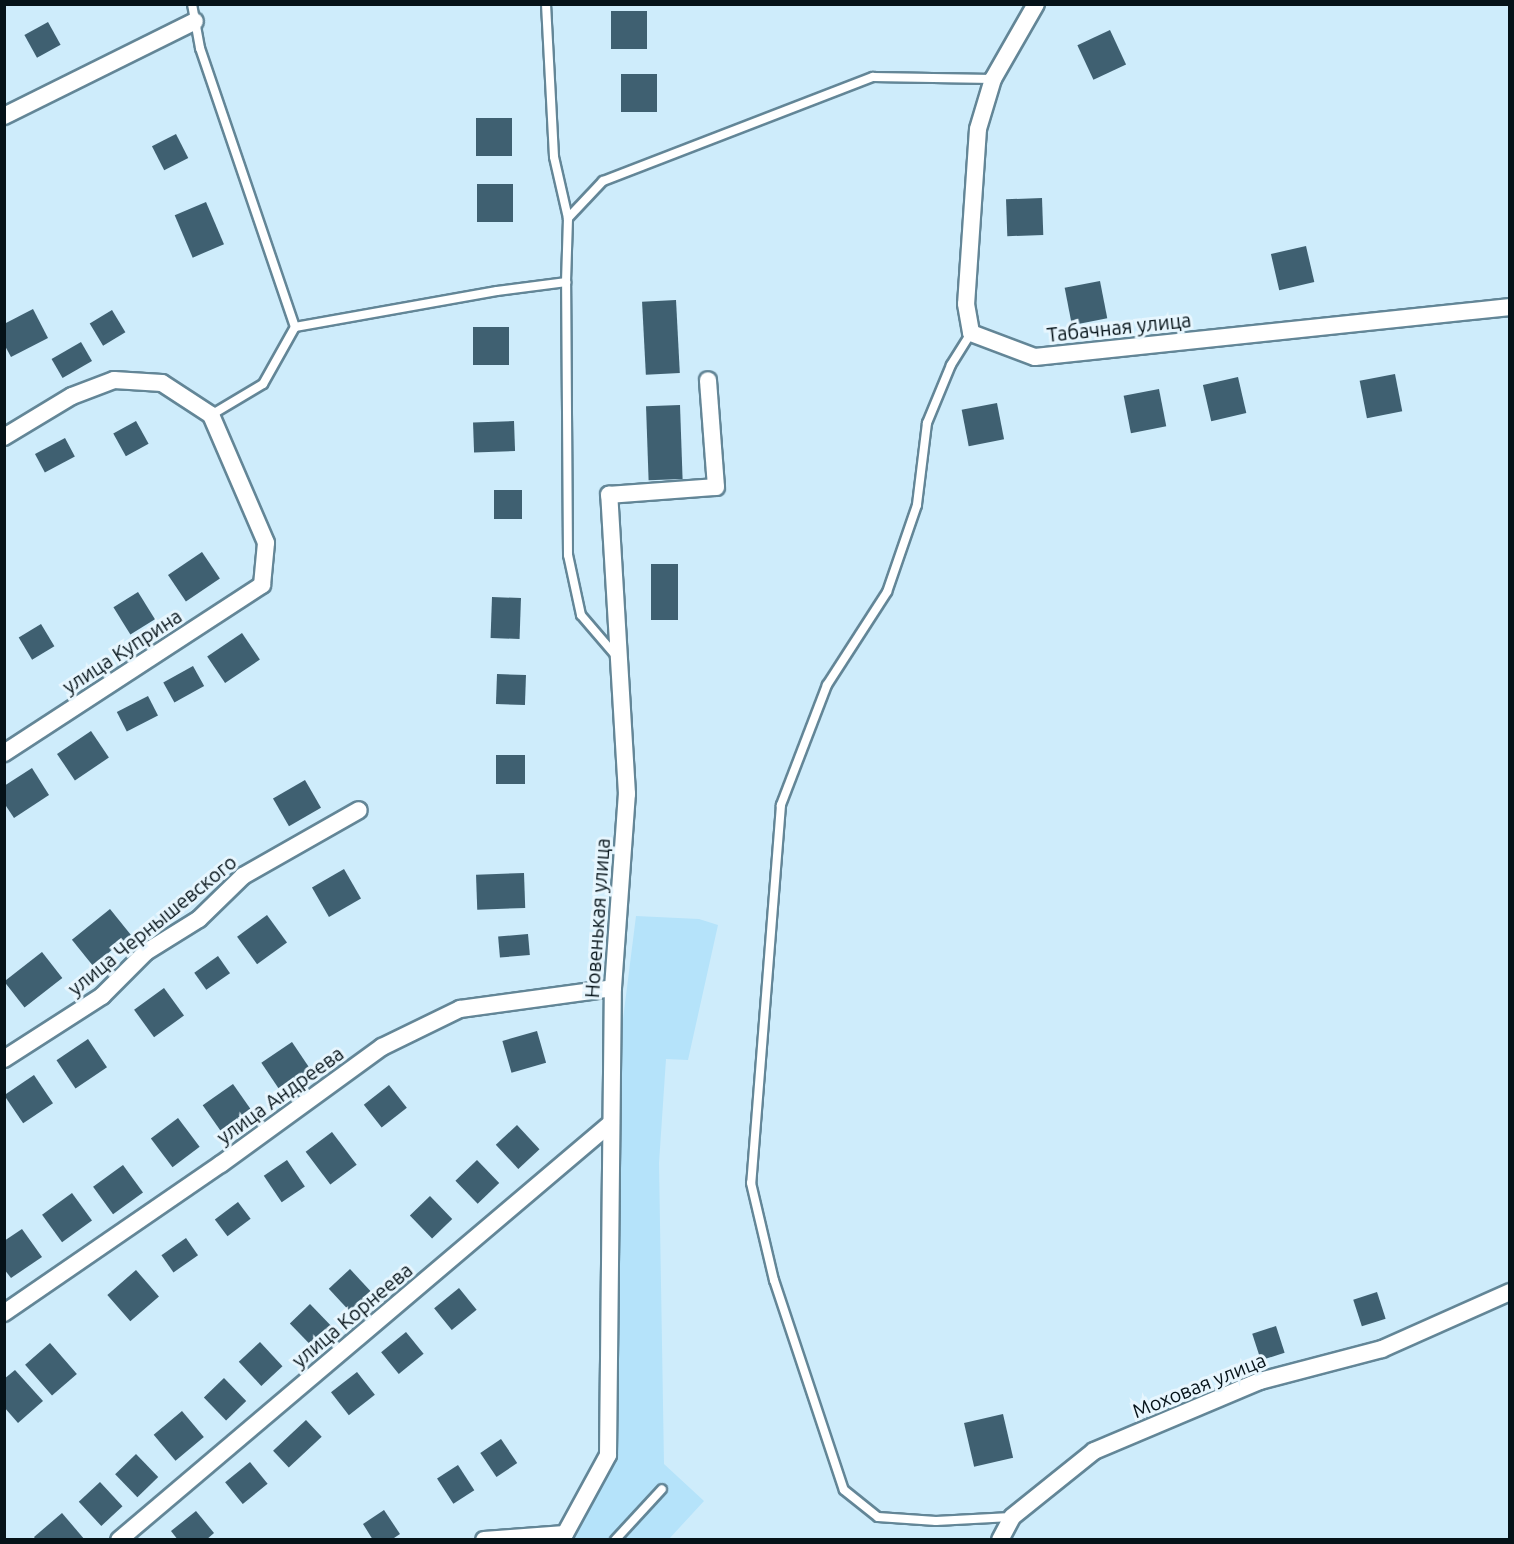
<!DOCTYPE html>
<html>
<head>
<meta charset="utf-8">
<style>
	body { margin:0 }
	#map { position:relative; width:1514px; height:1544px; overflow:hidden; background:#ceecfb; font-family:Ubuntu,sans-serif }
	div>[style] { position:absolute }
	.built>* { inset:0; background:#b5e3fa }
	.building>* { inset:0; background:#3f6071; transform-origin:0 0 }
	.roads { filter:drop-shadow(2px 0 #638697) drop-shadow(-2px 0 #638697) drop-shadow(0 2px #638697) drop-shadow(0 -2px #638697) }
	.lane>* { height:8px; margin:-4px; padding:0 4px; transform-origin:4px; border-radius:4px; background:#fff }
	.street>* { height:16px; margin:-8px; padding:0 8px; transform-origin:8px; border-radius:8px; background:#fff }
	span { translate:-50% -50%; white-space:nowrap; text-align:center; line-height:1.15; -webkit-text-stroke:6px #e7f6fe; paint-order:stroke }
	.street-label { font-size:20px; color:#051218 }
	.frame { position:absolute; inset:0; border:6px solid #051218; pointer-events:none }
</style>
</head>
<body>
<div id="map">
	<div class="built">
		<i style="clip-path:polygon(636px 916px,699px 919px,718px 925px,688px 1060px,666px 1059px,659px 1163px,664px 1464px,704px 1501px,669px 1539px,564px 1539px,562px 1525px,606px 1434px,604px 1170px)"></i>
	</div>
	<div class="building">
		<i style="left:611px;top:11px;width:36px;height:38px"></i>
		<i style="left:48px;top:22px;width:26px;height:27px;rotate:61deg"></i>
		<i style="left:1110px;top:30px;width:38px;height:36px;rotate:65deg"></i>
		<i style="left:621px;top:74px;width:36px;height:38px"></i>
		<i style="left:476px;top:118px;width:36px;height:38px"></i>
		<i style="left:176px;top:134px;width:27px;height:27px;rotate:63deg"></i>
		<i style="left:477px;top:184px;width:36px;height:38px"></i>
		<i style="left:1042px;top:198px;width:37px;height:36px;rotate:88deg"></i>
		<i style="left:206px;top:202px;width:46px;height:34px;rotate:67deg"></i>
		<i style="left:1306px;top:246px;width:37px;height:36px;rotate:77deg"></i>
		<i style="left:1100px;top:281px;width:38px;height:36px;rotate:79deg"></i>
		<i style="left:676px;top:300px;width:73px;height:34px;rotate:87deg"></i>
		<i style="clip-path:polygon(33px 309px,48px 338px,11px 357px,4px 344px,4px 324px)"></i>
		<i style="left:112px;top:310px;width:26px;height:26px;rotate:59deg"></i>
		<i style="left:509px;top:327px;width:38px;height:36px;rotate:90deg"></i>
		<i style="left:81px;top:342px;width:22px;height:34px;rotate:60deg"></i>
		<i style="left:1395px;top:374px;width:38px;height:36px;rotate:79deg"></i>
		<i style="left:1238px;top:377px;width:37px;height:36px;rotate:77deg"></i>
		<i style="left:1159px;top:389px;width:38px;height:36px;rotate:79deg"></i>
		<i style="left:997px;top:403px;width:37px;height:36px;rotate:79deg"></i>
		<i style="left:680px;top:405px;width:74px;height:34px;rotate:88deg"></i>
		<i style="left:136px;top:421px;width:26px;height:26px;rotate:61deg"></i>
		<i style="left:514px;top:421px;width:30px;height:41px;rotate:88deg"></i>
		<i style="left:65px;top:438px;width:21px;height:34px;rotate:62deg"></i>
		<i style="left:494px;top:490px;width:28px;height:29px"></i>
		<i style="left:202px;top:552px;width:32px;height:41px;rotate:56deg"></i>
		<i style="left:651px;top:564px;width:27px;height:56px"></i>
		<i style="left:138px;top:592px;width:32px;height:29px;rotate:58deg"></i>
		<i style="left:492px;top:597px;width:29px;height:41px;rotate:2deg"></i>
		<i style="left:41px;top:624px;width:26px;height:26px;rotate:59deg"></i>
		<i style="left:242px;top:633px;width:32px;height:42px;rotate:56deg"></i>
		<i style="left:193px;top:666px;width:23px;height:34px;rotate:61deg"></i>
		<i style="left:497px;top:674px;width:29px;height:30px;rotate:2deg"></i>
		<i style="left:148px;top:696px;width:22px;height:35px;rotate:63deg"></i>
		<i style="left:91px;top:731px;width:32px;height:41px;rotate:56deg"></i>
		<i style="left:496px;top:755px;width:29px;height:29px"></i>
		<i style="clip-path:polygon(32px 768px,49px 795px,14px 818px,4px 803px,4px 786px)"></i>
		<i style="left:305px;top:780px;width:32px;height:37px;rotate:60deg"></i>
		<i style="left:344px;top:869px;width:34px;height:37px;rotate:60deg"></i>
		<i style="left:524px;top:873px;width:35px;height:48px;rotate:88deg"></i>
		<i style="left:110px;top:909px;width:33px;height:49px;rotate:51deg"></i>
		<i style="left:267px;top:915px;width:34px;height:37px;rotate:54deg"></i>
		<i style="left:528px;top:934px;width:21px;height:30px;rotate:85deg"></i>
		<i style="left:42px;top:952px;width:33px;height:48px;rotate:52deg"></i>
		<i style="left:218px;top:956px;width:21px;height:29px;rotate:55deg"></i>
		<i style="left:164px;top:988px;width:34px;height:37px;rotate:54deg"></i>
		<i style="left:537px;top:1031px;width:33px;height:36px;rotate:74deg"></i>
		<i style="left:88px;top:1039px;width:34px;height:38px;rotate:56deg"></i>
		<i style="left:292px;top:1042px;width:34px;height:37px;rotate:56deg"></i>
		<i style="left:34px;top:1075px;width:34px;height:36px;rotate:56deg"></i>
		<i style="left:233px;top:1084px;width:33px;height:37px;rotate:55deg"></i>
		<i style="left:389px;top:1085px;width:29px;height:32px;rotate:52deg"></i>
		<i style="left:178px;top:1118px;width:36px;height:34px;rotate:53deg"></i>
		<i style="left:517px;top:1125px;width:33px;height:29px;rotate:47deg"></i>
		<i style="left:332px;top:1132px;width:41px;height:33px;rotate:53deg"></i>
		<i style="left:287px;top:1160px;width:32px;height:28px;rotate:56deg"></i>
		<i style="left:477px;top:1160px;width:32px;height:30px;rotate:46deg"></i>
		<i style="left:123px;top:1165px;width:34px;height:37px;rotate:54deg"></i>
		<i style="left:72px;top:1193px;width:34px;height:37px;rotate:54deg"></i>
		<i style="left:430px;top:1196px;width:32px;height:28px;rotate:46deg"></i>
		<i style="left:238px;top:1202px;width:21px;height:29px;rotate:53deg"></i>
		<i style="clip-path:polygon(22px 1229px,42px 1257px,11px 1278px,4px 1269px,4px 1241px)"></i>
		<i style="left:186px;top:1238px;width:21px;height:30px;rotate:55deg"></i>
		<i style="left:350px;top:1269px;width:33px;height:29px;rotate:47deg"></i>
		<i style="left:136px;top:1270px;width:35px;height:38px;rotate:49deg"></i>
		<i style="left:459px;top:1288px;width:28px;height:32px;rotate:51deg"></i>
		<i style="left:1377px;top:1292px;width:28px;height:25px;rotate:72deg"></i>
		<i style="left:310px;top:1304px;width:32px;height:28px;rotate:46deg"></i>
		<i style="left:1276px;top:1326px;width:28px;height:25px;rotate:72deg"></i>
		<i style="left:406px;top:1332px;width:28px;height:32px;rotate:51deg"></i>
		<i style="left:260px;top:1342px;width:33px;height:29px;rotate:47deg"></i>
		<i style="left:50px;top:1343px;width:41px;height:33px;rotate:49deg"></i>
		<i style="clip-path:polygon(15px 1370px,43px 1401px,18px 1423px,4px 1407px,4px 1379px)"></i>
		<i style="left:357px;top:1372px;width:29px;height:33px;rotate:52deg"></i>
		<i style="left:224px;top:1378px;width:32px;height:28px;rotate:46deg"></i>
		<i style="left:182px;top:1411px;width:34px;height:37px;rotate:50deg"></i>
		<i style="left:1003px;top:1414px;width:45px;height:40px;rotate:77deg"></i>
		<i style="left:306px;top:1420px;width:23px;height:45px;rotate:47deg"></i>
		<i style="left:501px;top:1439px;width:29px;height:25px;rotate:56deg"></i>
		<i style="left:136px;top:1454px;width:32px;height:29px;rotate:46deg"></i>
		<i style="left:250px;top:1462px;width:28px;height:32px;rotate:51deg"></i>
		<i style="left:458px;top:1465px;width:30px;height:25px;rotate:57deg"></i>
		<i style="left:100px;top:1482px;width:33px;height:29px;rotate:47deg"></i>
		<i style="clip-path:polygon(384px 1510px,400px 1534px,391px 1540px,373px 1540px,363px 1524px)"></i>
		<i style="clip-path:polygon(196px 1511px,214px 1533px,206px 1540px,178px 1540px,171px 1531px)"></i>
		<i style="clip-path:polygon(62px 1513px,85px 1540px,36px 1540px,34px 1537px)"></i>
	</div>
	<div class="roads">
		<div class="lane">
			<i style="left:192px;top:4px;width:45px;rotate:79.7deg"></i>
			<i style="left:200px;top:48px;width:295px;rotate:71.2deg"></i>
			<i style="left:295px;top:327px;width:65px;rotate:119.3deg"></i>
			<i style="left:263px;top:384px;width:61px;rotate:149.2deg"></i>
			<i style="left:546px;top:4px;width:153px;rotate:87deg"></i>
			<i style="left:554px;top:157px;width:63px;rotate:77.1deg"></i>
			<i style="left:295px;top:327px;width:205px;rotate:-10.1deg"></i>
			<i style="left:497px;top:291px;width:70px;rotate:-7.4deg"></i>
			<i style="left:971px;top:333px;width:38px;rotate:122deg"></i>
			<i style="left:951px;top:365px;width:63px;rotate:112.5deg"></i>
			<i style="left:927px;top:423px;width:83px;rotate:97deg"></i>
			<i style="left:917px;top:505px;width:92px;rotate:109deg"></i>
			<i style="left:887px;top:592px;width:111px;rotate:122.8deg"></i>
			<i style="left:827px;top:685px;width:129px;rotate:111deg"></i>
			<i style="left:781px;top:805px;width:379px;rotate:94.5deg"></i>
			<i style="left:751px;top:1183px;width:100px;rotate:76.7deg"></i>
			<i style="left:774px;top:1280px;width:221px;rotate:71.6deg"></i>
			<i style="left:844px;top:1490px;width:43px;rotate:38.5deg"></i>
			<i style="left:878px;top:1517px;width:58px;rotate:3.9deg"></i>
			<i style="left:936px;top:1521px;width:75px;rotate:-3.1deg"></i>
			<i style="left:617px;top:657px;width:55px;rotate:-130.6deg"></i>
			<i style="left:581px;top:615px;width:61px;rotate:-102.2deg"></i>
			<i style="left:568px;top:555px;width:273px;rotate:-90.4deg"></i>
			<i style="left:566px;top:282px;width:64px;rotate:-88.2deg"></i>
			<i style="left:568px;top:218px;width:51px;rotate:-46.6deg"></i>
			<i style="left:603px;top:181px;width:289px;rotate:-21.1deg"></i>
			<i style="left:873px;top:77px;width:120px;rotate:1deg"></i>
			<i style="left:615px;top:1540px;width:69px;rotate:-47.3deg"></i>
		</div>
		<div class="street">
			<i style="left:1036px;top:4px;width:86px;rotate:119.8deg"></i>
			<i style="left:993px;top:79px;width:52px;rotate:106.7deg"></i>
			<i style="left:978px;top:129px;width:175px;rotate:93.9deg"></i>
			<i style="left:966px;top:304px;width:29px;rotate:80deg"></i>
			<i style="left:971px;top:333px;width:68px;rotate:20.6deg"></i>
			<i style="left:1035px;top:357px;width:478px;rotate:-6deg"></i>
			<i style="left:4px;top:116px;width:213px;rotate:-26.4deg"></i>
			<i style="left:4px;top:437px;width:79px;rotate:-31.1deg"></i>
			<i style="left:72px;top:396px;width:45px;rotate:-20.9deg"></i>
			<i style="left:114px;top:380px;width:48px;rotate:3.6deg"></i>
			<i style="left:162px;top:383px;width:59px;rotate:33.1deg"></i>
			<i style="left:211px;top:415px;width:139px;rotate:66.7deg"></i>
			<i style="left:266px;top:543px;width:42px;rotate:95.4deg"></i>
			<i style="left:262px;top:585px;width:308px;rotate:146.9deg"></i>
			<i style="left:4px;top:1059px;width:117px;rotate:-32.7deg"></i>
			<i style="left:102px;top:996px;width:62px;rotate:-45deg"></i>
			<i style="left:146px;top:952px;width:62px;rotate:-31.9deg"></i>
			<i style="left:199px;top:919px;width:62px;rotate:-44.3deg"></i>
			<i style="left:243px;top:876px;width:133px;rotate:-29.6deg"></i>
			<i style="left:4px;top:1313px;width:263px;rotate:-34.5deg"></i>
			<i style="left:221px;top:1164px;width:199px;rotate:-36deg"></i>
			<i style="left:382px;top:1047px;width:87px;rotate:-26deg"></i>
			<i style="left:460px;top:1009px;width:154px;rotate:-7.8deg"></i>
			<i style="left:119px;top:1540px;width:645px;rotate:-40.28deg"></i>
			<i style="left:484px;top:1540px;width:81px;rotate:-4.2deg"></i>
			<i style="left:565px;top:1534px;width:90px;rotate:-61.4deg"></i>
			<i style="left:608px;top:1455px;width:467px;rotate:-89.4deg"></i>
			<i style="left:613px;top:988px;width:195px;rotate:-85.9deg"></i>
			<i style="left:627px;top:794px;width:300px;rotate:-93.4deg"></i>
			<i style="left:609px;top:495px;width:107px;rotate:-4.3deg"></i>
			<i style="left:716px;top:487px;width:107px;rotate:-94.3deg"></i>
			<i style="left:1000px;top:1540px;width:26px;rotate:-62deg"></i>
			<i style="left:1012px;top:1517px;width:105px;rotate:-38.8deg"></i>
			<i style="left:1094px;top:1451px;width:180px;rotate:-22.9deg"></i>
			<i style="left:1260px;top:1381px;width:126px;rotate:-14.7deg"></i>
			<i style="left:1382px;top:1349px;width:140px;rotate:-24deg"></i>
		</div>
	</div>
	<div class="street-label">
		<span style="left:1119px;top:327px;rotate:-6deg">Табачная улица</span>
		<span style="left:122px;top:651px;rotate:-33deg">улица Куприна</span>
		<span style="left:597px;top:918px;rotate:-86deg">Новенькая улица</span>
		<span style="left:152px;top:925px;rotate:-39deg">улица Чернышевского</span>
		<span style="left:280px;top:1095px;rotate:-36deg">улица Андреева</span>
		<span style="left:352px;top:1315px;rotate:-40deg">улица Корнеева</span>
		<span style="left:1199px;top:1385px;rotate:-22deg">Моховая улица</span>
	</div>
	<div class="frame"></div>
</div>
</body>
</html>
